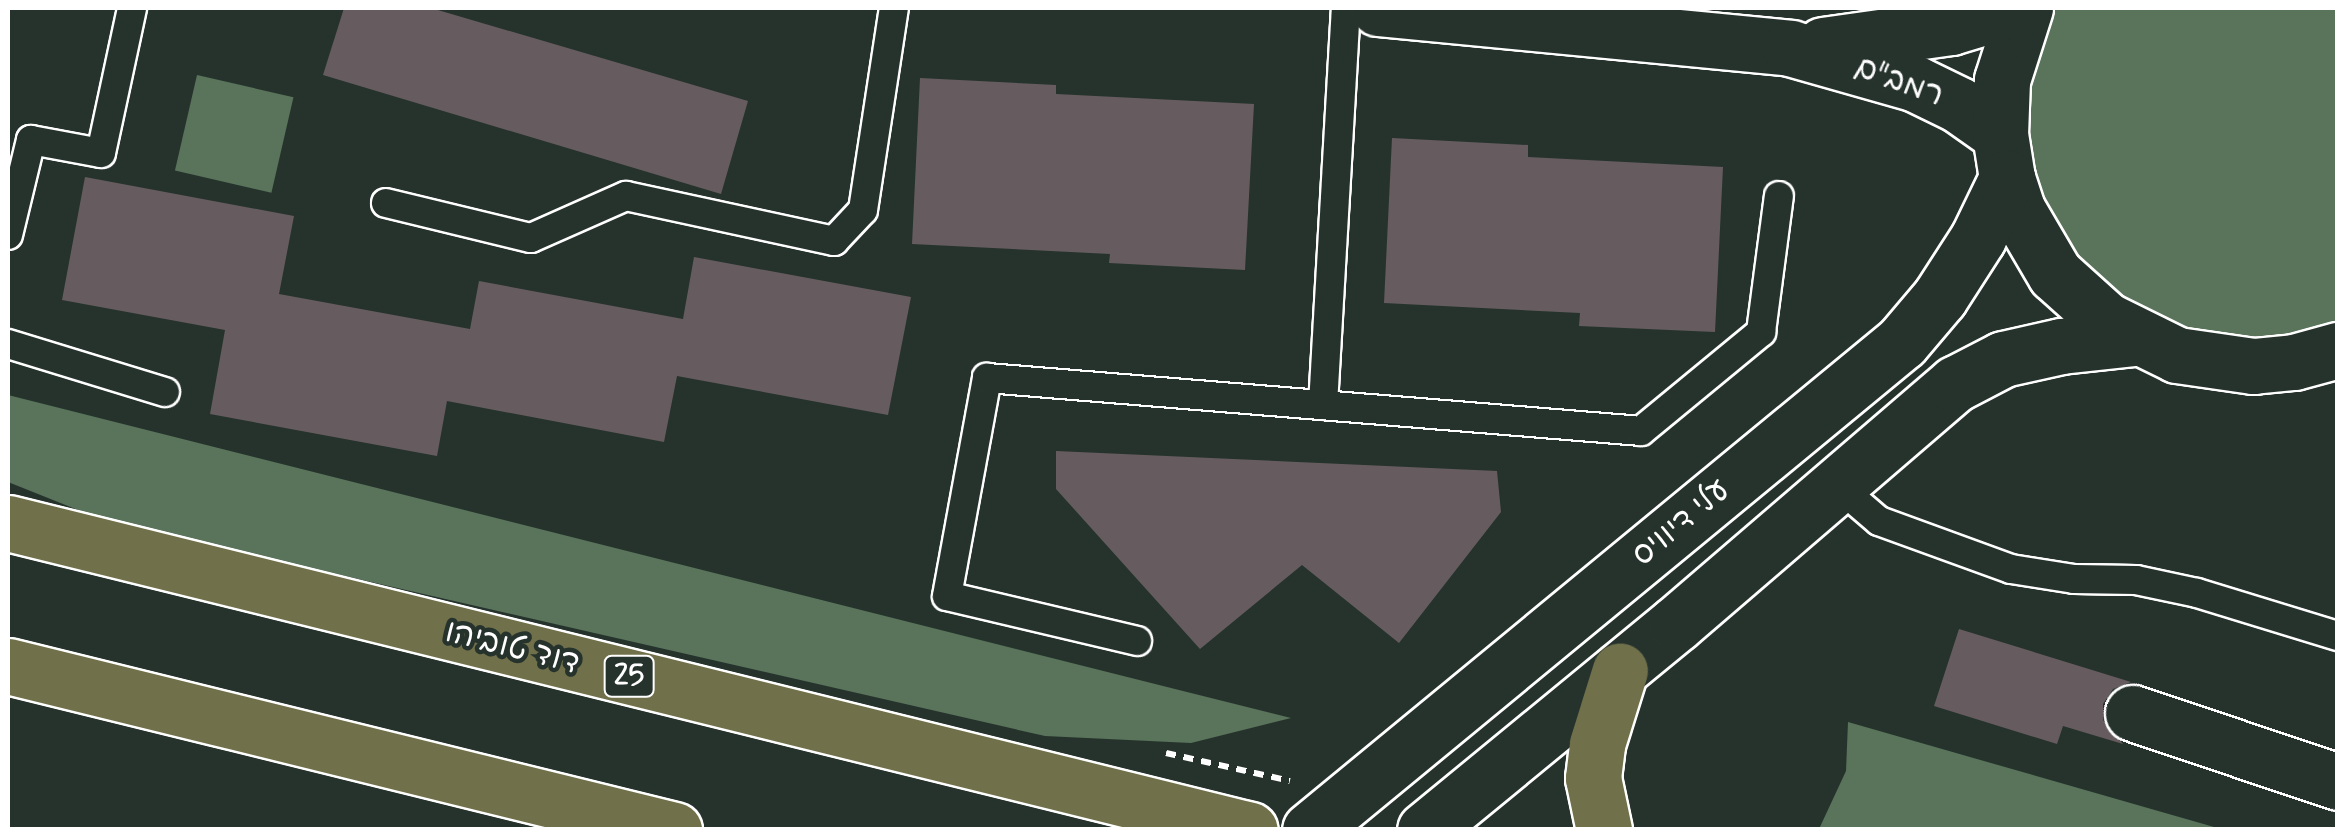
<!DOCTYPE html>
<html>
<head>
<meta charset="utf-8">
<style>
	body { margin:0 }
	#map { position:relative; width:2345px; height:837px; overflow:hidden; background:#26332d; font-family:Mynerve,"Playpen Sans Hebrew",sans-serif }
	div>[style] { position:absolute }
	.green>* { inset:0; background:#59745a; transform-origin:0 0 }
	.building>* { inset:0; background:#665c5f }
	.path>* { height:6px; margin-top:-3px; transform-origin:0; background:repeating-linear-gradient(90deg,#fff 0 10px,transparent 0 18px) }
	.roads { filter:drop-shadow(2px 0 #fff) drop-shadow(-2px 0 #fff) drop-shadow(0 2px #fff) drop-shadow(0 -2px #fff) }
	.lane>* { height:28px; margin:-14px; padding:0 14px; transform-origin:14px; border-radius:14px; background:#26332d }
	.street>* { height:55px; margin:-27.5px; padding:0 27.5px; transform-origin:27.5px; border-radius:27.5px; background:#26332d }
	.secondary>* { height:55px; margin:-27.5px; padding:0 27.5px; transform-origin:27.5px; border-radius:27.5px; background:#26332d }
	.highway>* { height:55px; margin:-27.5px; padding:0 27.5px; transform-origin:27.5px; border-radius:27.5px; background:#70704a }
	span { translate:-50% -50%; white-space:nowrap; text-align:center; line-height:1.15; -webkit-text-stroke:9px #26332d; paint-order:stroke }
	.shield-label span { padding:2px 8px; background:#26332d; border:2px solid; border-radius:8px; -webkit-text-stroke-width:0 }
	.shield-label { font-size:30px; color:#fff; font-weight:700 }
	.street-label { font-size:32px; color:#fff }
	.frame { position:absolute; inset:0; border:10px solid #fff; pointer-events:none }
</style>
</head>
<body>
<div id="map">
	<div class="green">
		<i style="clip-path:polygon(2054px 8px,2337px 8px,2337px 323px,2282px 340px,2216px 339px,2160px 323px,2111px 294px,2071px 254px,2042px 204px,2026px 150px,2026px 92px,2039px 36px)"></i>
		<i style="left:197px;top:75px;width:99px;height:98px;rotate:13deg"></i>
		<i style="clip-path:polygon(8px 395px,1179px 690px,1291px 718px,1191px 743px,1045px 736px,108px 522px,8px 482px)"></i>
		<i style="clip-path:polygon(1848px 722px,2221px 829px,1819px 829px,1846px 771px)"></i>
	</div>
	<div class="building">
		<i style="clip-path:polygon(344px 8px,431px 8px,748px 101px,721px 194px,323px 75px)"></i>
		<i style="clip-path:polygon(920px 78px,1056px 85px,1056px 94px,1254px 104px,1245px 270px,1109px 263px,1110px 254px,912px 244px)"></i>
		<i style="clip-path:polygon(1392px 138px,1528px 145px,1528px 157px,1723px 167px,1715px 332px,1579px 326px,1580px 313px,1384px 303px)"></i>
		<i style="clip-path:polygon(85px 177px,294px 216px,279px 294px,470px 329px,479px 281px,683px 319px,694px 257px,911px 297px,888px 415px,677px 376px,664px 442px,447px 401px,437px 456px,210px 414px,225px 330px,62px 300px)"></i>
		<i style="clip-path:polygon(1056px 451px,1497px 471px,1501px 512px,1399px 643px,1302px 565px,1200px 649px,1056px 489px)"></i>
		<i style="clip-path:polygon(1959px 629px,2131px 682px,2113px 689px,2103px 704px,2103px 720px,2123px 744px,2063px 726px,2057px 744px,1934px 706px)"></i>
	</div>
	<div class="path">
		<i style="left:1166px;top:753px;width:127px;rotate:12.7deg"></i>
	</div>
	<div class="roads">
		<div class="lane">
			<i style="left:386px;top:203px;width:149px;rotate:13.6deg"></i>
			<i style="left:531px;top:238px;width:104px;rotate:-23.9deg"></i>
			<i style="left:626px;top:196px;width:213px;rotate:12.2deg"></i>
			<i style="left:834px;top:241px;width:42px;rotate:-46.9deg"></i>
			<i style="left:863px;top:210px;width:204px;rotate:-81.3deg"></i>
			<i style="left:8px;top:235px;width:98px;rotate:-76.4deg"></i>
			<i style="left:31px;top:140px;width:71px;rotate:10.5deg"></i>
			<i style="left:101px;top:153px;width:148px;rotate:-77.9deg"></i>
			<i style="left:8px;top:344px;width:164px;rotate:17deg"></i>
			<i style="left:1323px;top:405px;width:398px;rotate:-86.7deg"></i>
			<i style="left:1837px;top:485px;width:55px;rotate:40.6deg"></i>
			<i style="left:1879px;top:521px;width:140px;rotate:20deg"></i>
			<i style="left:2011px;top:569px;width:64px;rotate:9deg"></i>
			<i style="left:2074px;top:579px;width:62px;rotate:0.9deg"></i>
			<i style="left:2136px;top:580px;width:62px;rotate:12deg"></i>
			<i style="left:2197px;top:593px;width:147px;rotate:17deg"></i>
			<i style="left:1137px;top:641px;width:195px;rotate:-166.7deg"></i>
			<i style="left:947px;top:596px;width:222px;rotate:-79.6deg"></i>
			<i style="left:987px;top:378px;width:656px;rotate:4.63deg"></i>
			<i style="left:1641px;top:431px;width:156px;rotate:-39.5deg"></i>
			<i style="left:1761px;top:332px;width:137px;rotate:-82.5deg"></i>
		</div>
		<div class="street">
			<i style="left:2133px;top:713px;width:216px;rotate:18.6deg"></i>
		</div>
		<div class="secondary">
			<i style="left:1378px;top:8px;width:414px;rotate:5.5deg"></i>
			<i style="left:1790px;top:48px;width:131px;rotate:15.9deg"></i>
			<i style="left:1916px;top:84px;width:48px;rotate:26deg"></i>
			<i style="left:1959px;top:105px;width:50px;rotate:35.3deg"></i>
			<i style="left:2025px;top:8px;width:76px;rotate:107.7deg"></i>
			<i style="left:2002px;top:80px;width:54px;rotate:92.1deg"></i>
			<i style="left:2000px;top:134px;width:45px;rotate:81deg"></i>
			<i style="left:2007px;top:178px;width:35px;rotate:72deg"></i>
			<i style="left:2018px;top:211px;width:73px;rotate:59.6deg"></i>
			<i style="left:2055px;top:274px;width:69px;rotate:42deg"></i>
			<i style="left:2106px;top:320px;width:79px;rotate:26.2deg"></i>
			<i style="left:2177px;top:355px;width:77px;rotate:8.2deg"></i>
			<i style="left:2253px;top:366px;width:41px;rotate:-5.6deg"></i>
			<i style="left:2294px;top:362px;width:46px;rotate:-15.3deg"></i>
			<i style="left:1823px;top:45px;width:129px;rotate:-8deg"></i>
			<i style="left:1951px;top:27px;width:66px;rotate:-16.8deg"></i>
			<i style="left:1310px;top:830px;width:767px;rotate:-39.5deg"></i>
			<i style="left:1902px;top:342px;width:59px;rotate:-49.8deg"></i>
			<i style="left:1940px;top:297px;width:70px;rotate:-57.2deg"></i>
			<i style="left:1978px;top:238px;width:67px;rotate:-64.2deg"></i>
			<i style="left:1425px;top:830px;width:326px;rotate:-39.4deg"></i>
			<i style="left:1677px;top:623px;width:367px;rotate:-40.7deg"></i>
			<i style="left:1955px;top:384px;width:54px;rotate:-27.5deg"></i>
			<i style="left:2003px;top:359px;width:59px;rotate:-12.6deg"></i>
			<i style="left:2061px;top:346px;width:74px;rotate:-6.2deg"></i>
		</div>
		<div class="highway">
			<i style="left:8px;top:523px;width:1279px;rotate:13.88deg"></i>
			<i style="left:8px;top:666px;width:686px;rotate:13.83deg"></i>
			<i style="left:1604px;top:830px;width:53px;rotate:-101.9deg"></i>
			<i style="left:1593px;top:778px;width:34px;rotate:-83deg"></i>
			<i style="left:1597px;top:744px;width:77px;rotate:-72.7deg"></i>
		</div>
	</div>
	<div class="shield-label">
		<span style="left:629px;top:676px">25</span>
	</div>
	<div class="street-label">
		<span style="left:1899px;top:82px;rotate:20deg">רמב"ם</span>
		<span style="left:1681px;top:523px;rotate:-40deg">עלי דיוויס</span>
		<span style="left:512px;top:648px;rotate:14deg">דוד טוביהו</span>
	</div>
	<div class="frame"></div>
</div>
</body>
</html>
